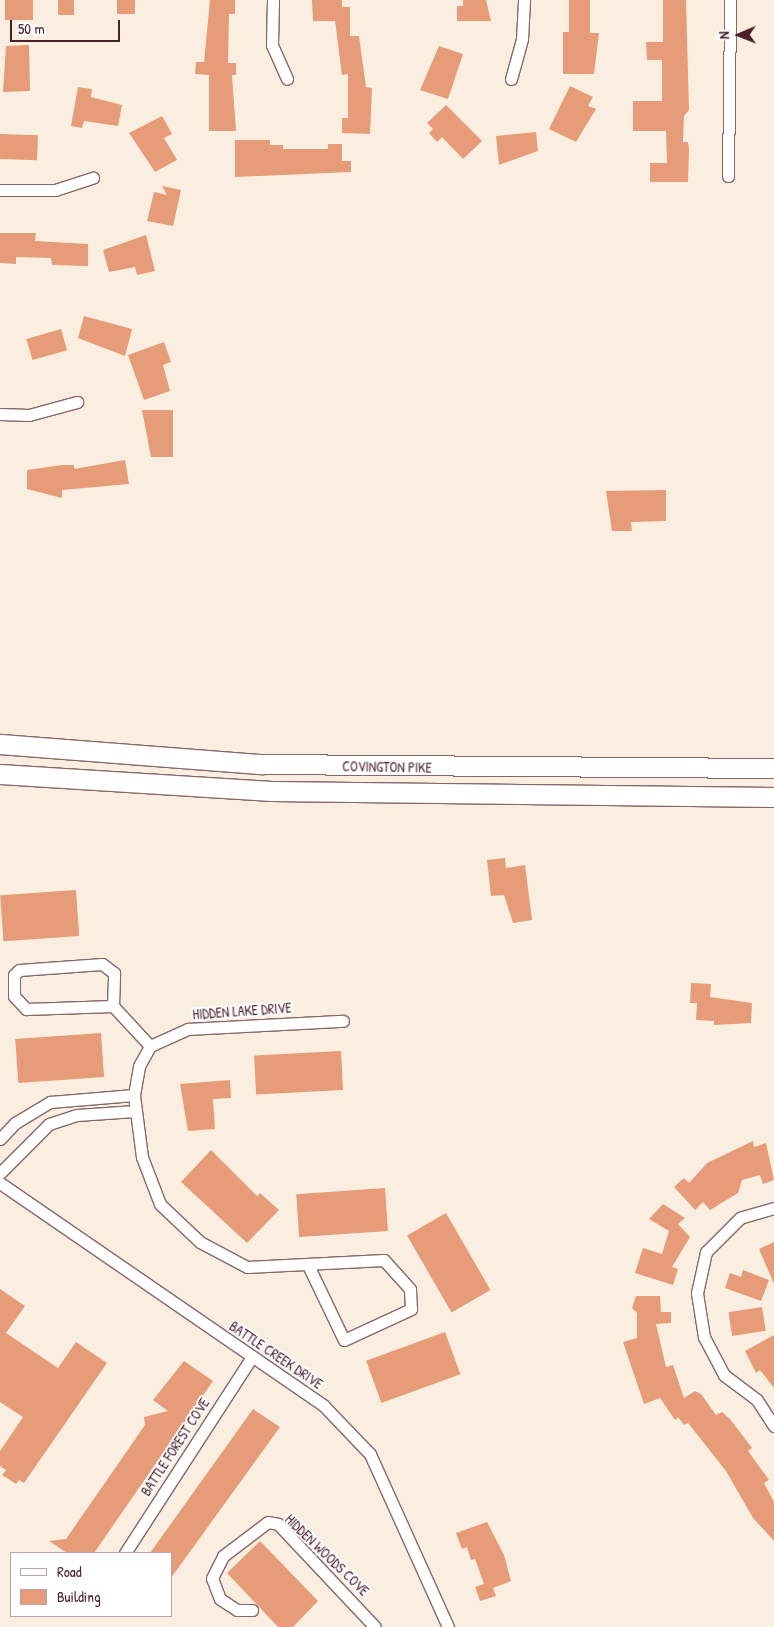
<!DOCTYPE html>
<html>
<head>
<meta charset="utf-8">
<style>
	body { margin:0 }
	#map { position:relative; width:774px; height:1627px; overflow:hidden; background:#faeee0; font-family:"Patrick Hand",sans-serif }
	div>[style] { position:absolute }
	.building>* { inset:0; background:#e69b79; transform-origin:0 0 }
	.roads { filter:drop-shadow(1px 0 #88676a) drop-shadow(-1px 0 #88676a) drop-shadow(0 1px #88676a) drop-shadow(0 -1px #88676a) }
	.minor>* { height:11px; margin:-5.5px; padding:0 5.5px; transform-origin:5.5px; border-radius:5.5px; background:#fff }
	.primary>* { height:19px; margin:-9.5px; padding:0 9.5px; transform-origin:9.5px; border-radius:9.5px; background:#fff }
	span { translate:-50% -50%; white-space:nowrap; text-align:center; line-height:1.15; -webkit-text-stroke:4px #fff; paint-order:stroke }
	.street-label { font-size:14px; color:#4a1f2b }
	.legend { position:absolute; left:10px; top:1552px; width:162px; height:65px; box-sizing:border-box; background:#fff; border:1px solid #b7a5aa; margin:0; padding:6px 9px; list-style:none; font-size:15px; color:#4a1f2b }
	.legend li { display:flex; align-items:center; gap:10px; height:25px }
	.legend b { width:25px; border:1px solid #b7a5aa }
	.north { position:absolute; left:714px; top:10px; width:50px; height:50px; -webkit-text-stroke:4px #fff; paint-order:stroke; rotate:269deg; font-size:14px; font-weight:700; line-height:20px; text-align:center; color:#4a1f2b }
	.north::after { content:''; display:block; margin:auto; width:18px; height:22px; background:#4a1f2b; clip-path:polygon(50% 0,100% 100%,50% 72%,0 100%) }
	.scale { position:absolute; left:10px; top:20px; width:110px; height:22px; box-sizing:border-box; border:2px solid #4a1f2b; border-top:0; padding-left:6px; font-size:15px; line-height:18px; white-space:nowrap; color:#4a1f2b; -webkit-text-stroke:4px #fff; paint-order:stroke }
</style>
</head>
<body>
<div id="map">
	<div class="building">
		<i style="left:5px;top:0;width:28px;height:20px"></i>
		<i style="left:58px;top:0;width:16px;height:15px"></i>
		<i style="left:117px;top:0;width:18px;height:14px"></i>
		<i style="clip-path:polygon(210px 0,235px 0,235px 14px,229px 14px,228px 63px,236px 63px,236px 75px,232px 75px,236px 131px,209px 131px,209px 75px,195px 74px,196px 62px,204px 62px)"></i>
		<i style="clip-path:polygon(312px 0,342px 0,342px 7px,350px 7px,350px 36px,359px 36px,366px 87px,372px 88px,370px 134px,342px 133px,342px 118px,348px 118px,348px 74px,342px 75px,335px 21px,313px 21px)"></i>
		<i style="clip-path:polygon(463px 0,486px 0,491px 21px,457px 21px,457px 6px,463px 6px)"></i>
		<i style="clip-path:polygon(569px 0,590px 0,590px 33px,599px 33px,594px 74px,563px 74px,563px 32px,569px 32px)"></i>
		<i style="clip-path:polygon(663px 0,686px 0,689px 110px,684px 116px,683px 142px,688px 142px,689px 149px,688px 182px,650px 182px,650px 163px,667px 163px,666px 131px,633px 131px,633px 101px,662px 101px,662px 60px,647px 60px,646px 42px,663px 42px)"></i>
		<i style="clip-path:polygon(29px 45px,30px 91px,3px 92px,6px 46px)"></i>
		<i style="clip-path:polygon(439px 46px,463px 54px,448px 99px,420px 90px)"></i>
		<i style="clip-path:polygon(570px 86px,593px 97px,588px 106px,596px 109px,576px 142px,549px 129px)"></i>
		<i style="clip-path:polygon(78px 87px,92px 89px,91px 97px,122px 105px,118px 126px,84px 121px,82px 128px,71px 126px)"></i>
		<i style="clip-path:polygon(446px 105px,482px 141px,463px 159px,442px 137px,437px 142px,429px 133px,433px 129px,427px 123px)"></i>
		<i style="clip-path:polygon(162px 116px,172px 134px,164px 138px,177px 160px,155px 172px,129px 133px)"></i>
		<i style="clip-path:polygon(536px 132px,538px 151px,499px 165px,496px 136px)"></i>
		<i style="left:0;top:134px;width:38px;height:25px;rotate:2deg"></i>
		<i style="clip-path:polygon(235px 140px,270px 140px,270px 145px,283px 145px,283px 149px,328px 149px,328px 144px,342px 144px,342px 161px,351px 161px,351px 172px,235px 177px)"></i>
		<i style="clip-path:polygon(162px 186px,181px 190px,173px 226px,147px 221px,154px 192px,167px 195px)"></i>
		<i style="clip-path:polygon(0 233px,36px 233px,35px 241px,88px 244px,88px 266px,52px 265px,51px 258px,16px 257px,16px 264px,0 263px)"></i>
		<i style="clip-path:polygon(146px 235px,155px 271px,137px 275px,135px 267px,109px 272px,103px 250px)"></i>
		<i style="clip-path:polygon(84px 316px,132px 329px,125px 356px,78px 338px)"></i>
		<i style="left:61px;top:329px;width:22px;height:36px;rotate:74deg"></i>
		<i style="clip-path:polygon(164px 342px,171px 362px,163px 365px,170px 391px,144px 400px,128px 355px)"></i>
		<i style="clip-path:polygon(142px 410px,173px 410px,173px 457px,151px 457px)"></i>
		<i style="clip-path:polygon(125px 460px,129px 484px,62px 490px,62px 498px,27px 489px,27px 470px,62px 465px,74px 465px,74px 469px)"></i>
		<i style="clip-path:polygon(666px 490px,666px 521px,631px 522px,632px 531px,612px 531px,606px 491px)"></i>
		<i style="clip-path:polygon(505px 858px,506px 868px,525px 865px,532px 920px,513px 923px,504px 895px,491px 896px,487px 860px)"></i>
		<i style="left:76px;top:890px;width:46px;height:76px;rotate:86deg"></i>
		<i style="clip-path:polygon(691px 983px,711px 984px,710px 997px,752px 1003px,751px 1023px,714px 1025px,714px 1021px,696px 1020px,697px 1003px,690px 1003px)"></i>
		<i style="left:101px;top:1033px;width:44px;height:86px;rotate:86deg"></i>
		<i style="left:341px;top:1051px;width:39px;height:87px;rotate:87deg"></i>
		<i style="clip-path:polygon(230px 1080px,231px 1098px,213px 1099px,215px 1129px,188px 1131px,180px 1084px)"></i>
		<i style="clip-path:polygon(753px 1141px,754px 1147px,766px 1143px,774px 1180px,763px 1184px,760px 1175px,742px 1180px,738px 1193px,710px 1210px,703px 1202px,695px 1210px,674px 1187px,684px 1178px,689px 1183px,707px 1163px)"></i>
		<i style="clip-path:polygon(211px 1150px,257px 1196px,260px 1193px,279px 1210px,247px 1243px,181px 1182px)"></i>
		<i style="left:385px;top:1188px;width:43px;height:89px;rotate:86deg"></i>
		<i style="clip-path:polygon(663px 1204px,685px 1218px,678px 1224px,690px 1237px,672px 1267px,678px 1269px,673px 1285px,635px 1273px,643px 1248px,662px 1254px,669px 1231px,649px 1219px)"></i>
		<i style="left:446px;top:1213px;width:89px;height:45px;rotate:60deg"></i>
		<i style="clip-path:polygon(774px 1242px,774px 1284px,759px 1249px)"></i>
		<i style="clip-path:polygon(743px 1270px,769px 1280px,761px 1301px,725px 1288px,730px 1273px,741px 1277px)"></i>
		<i style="clip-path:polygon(0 1289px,25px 1306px,6px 1333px,58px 1368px,76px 1342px,107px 1363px,24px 1483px,19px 1480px,16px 1484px,2px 1475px,6px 1470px,0 1466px,0 1451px,23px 1417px,0 1402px)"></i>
		<i style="clip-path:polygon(636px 1296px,660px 1296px,661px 1312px,671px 1312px,671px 1323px,656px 1324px,666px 1367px,673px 1365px,684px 1398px,695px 1391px,701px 1394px,716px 1415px,722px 1412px,730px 1419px,752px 1448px,748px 1451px,769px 1480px,764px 1483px,774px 1502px,774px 1541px,753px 1518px,726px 1471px,688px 1423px,684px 1425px,678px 1417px,675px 1420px,660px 1398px,644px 1404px,623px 1342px,637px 1338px,637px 1313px,632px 1308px)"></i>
		<i style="left:762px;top:1307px;width:24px;height:34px;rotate:81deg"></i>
		<i style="left:445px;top:1332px;width:45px;height:84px;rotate:70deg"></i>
		<i style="clip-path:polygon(774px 1335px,774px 1388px,760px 1370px,756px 1373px,745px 1351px)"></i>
		<i style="clip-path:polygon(184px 1361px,213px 1381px,94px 1553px,67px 1553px,49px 1541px,66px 1539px,145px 1425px,144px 1417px,168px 1411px,153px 1400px)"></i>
		<i style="clip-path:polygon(253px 1409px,280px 1427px,171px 1578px,171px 1553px,150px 1553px)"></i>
		<i style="clip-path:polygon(487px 1522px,504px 1555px,511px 1581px,493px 1588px,496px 1596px,480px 1601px,475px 1587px,484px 1584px,475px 1559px,471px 1560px,467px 1547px,462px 1549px,456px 1533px)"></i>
		<i style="clip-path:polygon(260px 1541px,318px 1601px,293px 1627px,278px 1627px,227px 1573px)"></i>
	</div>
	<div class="roads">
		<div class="minor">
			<i style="left:273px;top:0;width:45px;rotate:91.3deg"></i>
			<i style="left:272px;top:45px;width:37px;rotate:66deg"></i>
			<i style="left:511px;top:79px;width:41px;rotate:-74.6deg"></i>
			<i style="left:522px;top:39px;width:39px;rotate:-87deg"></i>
			<i style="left:728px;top:176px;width:176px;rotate:-89.3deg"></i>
			<i style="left:0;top:190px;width:55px"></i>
			<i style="left:55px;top:190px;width:40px;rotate:-18deg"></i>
			<i style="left:0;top:414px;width:29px;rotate:2deg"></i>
			<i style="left:29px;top:415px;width:50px;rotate:-15.2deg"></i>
			<i style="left:113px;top:1006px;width:33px;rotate:-88deg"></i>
			<i style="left:114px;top:973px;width:15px;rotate:-143deg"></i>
			<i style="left:102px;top:964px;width:83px;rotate:175.9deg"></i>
			<i style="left:19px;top:970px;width:7px;rotate:135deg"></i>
			<i style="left:14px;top:975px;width:21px;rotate:90deg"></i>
			<i style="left:14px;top:996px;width:18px;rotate:47deg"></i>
			<i style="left:26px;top:1009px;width:87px;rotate:-2deg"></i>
			<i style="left:113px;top:1006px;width:54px;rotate:47.2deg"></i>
			<i style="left:0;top:1139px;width:22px;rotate:-47deg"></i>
			<i style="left:15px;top:1123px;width:41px;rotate:-31deg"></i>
			<i style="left:50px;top:1102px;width:84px;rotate:-4.8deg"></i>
			<i style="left:0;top:1173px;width:69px;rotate:-45deg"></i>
			<i style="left:49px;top:1124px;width:29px;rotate:-18deg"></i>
			<i style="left:77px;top:1115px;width:58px;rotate:-3.9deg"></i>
			<i style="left:0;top:1183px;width:392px;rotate:34.5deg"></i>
			<i style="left:323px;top:1405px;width:68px;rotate:46.2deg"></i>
			<i style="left:370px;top:1454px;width:190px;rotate:65.7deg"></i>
			<i style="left:774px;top:1208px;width:35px;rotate:164deg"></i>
			<i style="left:740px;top:1218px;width:48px;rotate:135deg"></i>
			<i style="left:706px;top:1252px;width:42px;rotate:102.4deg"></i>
			<i style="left:697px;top:1293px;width:45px;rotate:81deg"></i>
			<i style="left:704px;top:1337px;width:43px;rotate:62.2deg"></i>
			<i style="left:724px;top:1375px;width:41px;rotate:37.1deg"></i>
			<i style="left:757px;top:1400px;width:31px;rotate:57deg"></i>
			<i style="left:308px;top:1265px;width:83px;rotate:64.4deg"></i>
			<i style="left:344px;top:1340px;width:74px;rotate:-24.8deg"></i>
			<i style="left:411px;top:1309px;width:20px;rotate:-93deg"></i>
			<i style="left:410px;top:1289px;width:39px;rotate:-132deg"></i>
			<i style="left:384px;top:1260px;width:137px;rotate:177.1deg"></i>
			<i style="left:247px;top:1267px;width:53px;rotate:-152deg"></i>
			<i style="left:200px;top:1242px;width:55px;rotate:-136.5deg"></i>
			<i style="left:160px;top:1204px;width:50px;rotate:-111deg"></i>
			<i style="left:142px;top:1157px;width:63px;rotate:-97.4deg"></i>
			<i style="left:134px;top:1095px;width:29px;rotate:-80deg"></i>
			<i style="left:139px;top:1066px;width:23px;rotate:-61deg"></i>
			<i style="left:150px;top:1046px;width:42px;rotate:-24.1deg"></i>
			<i style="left:188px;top:1029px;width:155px;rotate:-3deg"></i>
			<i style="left:125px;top:1553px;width:232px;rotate:-57.1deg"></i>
			<i style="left:252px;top:1610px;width:15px;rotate:180deg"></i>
			<i style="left:237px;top:1610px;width:20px;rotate:-147deg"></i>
			<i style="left:220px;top:1599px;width:22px;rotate:-111deg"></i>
			<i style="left:212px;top:1578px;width:25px;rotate:-63deg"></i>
			<i style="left:223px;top:1556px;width:56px;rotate:-37.1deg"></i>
			<i style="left:268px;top:1522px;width:10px;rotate:11deg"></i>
			<i style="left:278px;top:1524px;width:141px;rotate:46.7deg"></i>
		</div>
		<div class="primary">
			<i style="left:0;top:744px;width:263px;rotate:4.4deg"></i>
			<i style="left:262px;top:764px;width:512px;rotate:0.45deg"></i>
			<i style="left:0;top:774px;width:272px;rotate:3.6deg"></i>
			<i style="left:271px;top:791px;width:503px;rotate:0.68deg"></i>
		</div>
	</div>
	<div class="street-label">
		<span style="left:387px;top:767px;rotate:1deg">COVINGTON PIKE</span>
		<span style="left:242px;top:1011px;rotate:-4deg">HIDDEN LAKE DRIVE</span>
		<span style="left:276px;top:1355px;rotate:34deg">BATTLE CREEK DRIVE</span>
		<span style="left:175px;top:1447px;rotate:-57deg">BATTLE FOREST COVE</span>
		<span style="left:327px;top:1555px;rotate:44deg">HIDDEN WOODS COVE</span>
	</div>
	<ul class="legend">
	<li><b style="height:6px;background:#fff"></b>Road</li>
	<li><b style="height:14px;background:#e69b79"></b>Building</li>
	</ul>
	<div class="north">N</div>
	<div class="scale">50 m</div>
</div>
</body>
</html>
